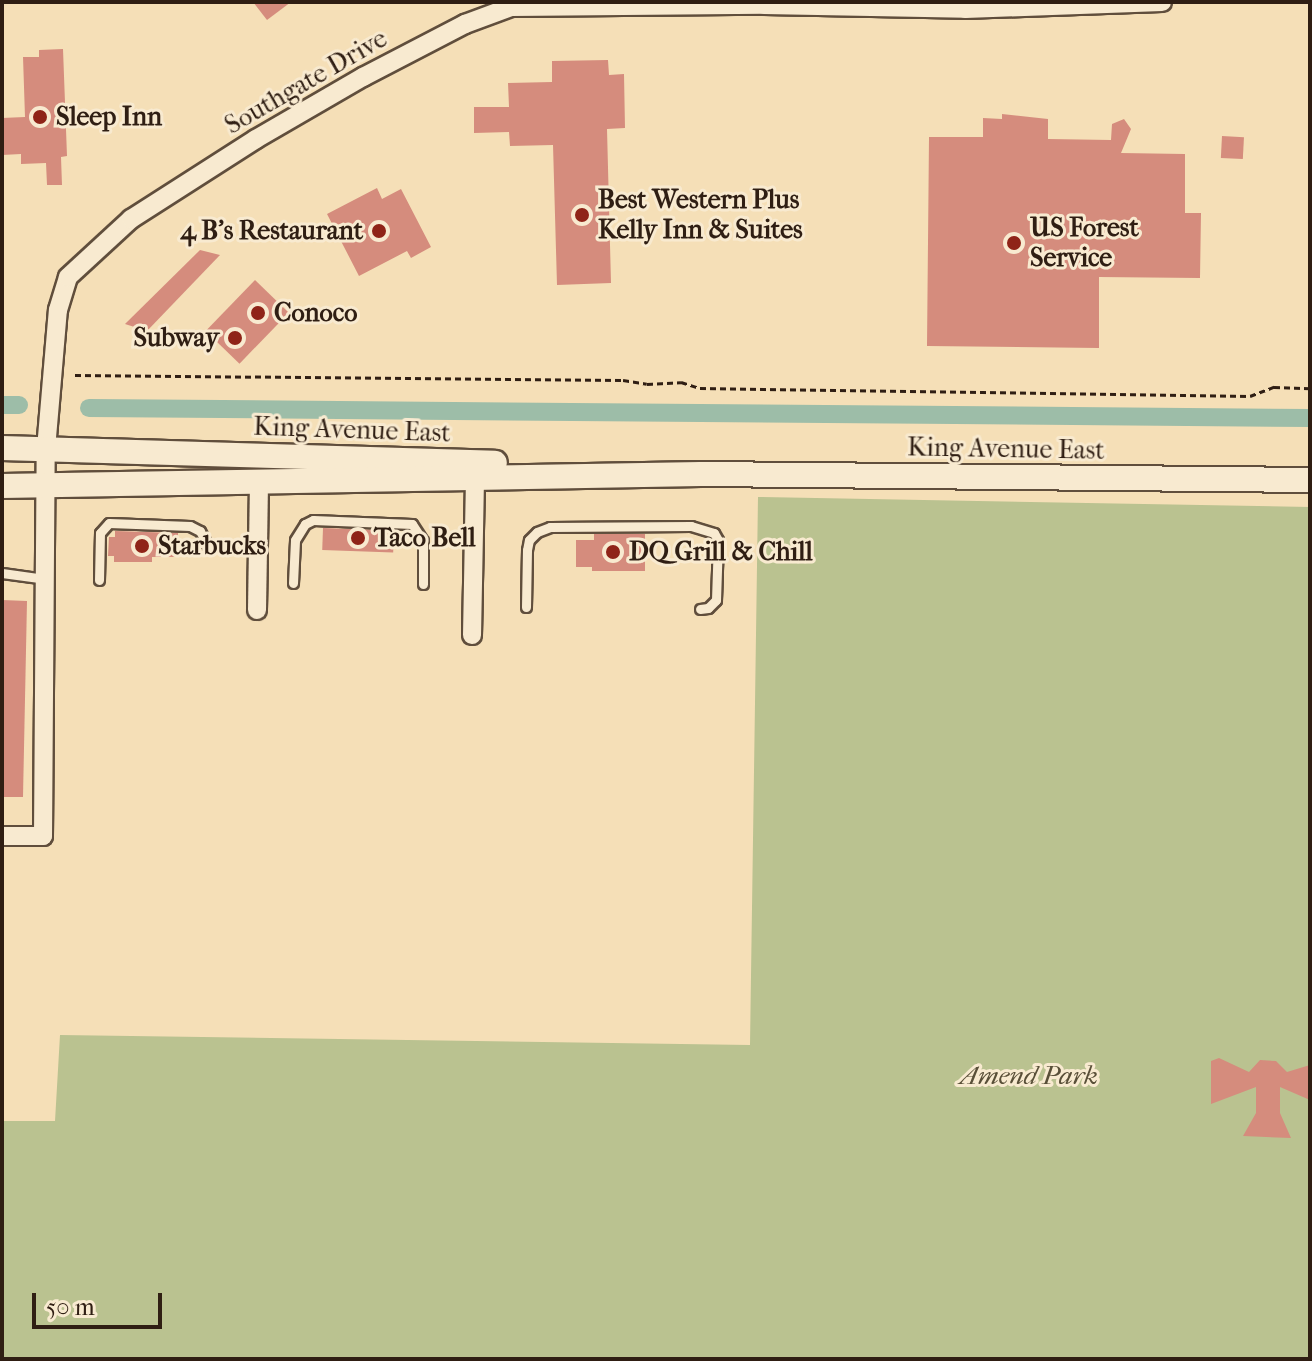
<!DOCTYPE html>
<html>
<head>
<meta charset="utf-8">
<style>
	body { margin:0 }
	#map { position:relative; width:1312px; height:1361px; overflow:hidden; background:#f5dfb7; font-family:"IM FELL French Canon",serif }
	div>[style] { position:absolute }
	.green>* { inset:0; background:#bac290 }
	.canal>* { height:18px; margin:-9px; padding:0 9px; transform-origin:9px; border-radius:9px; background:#9dbda8 }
	.building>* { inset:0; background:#d58c7d; transform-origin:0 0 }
	.path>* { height:3px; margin-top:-1.5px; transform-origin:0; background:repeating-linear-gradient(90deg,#2f1e13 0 6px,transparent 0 10px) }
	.roads { filter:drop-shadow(2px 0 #604e3c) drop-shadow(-2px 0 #604e3c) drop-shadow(0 2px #604e3c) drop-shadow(0 -2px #604e3c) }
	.lane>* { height:9px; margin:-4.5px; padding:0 4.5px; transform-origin:4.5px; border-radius:4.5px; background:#f8ead0 }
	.street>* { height:18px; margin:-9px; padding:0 9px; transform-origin:9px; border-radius:9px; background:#f8ead0 }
	.secondary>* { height:24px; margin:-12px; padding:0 12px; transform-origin:12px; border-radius:12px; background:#f8ead0 }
	.dots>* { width:22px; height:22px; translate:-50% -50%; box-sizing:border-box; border:4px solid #f8ead0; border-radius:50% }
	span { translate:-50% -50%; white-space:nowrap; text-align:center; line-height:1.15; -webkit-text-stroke:6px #f8ead0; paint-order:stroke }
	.street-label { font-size:26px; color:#2f1e13 }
	.poi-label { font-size:26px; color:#2f1e13; font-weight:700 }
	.left { translate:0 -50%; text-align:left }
	.right { translate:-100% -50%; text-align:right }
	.park-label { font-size:26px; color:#594f38; font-style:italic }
	.frame { position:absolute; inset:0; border:4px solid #2f1e13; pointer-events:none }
	.scale { position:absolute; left:32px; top:1293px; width:130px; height:36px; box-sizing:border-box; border:4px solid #2f1e13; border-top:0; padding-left:10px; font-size:24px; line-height:28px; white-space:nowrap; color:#2f1e13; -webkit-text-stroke:6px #f8ead0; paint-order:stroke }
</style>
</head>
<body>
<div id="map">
	<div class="green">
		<i style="clip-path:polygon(758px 497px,1310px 507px,1310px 1359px,2px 1359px,2px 1121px,55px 1121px,60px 1035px,750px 1045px)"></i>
	</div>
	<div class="canal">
		<i style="left:2px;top:405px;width:17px"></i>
		<i style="left:89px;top:408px;width:1221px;rotate:0.47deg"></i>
	</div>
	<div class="building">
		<i style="clip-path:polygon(253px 2px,291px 2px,267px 20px)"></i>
		<i style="clip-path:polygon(63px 49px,67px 156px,61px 157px,62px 185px,47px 185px,46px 163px,21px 164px,21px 154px,2px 155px,2px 118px,25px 117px,23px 57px,39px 57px,39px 50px)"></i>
		<i style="clip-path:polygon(608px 60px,609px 75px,624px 74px,625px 128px,607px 129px,611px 283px,557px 285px,553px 145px,510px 146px,509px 132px,474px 133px,474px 107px,509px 107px,508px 83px,552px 82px,552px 61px)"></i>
		<i style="clip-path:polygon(1002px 114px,1048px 119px,1048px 139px,1111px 140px,1112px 124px,1124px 119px,1131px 129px,1121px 153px,1185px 154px,1185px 213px,1201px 213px,1200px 278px,1099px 277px,1099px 348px,927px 346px,929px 137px,983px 137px,983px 118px,1002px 119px)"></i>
		<i style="left:1222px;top:136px;width:22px;height:22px;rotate:3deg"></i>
		<i style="clip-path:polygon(377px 188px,382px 199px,401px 189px,431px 247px,411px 258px,407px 251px,359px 276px,327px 214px)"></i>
		<i style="clip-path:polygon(200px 250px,220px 255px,147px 331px,125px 324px)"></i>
		<i style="left:255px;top:280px;width:47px;height:71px;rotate:44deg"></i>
		<i style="left:323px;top:528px;width:71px;height:22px;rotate:2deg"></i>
		<i style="clip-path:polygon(115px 531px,178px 533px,177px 557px,152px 557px,152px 562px,114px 562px,114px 556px,108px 556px,109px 537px,115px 537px)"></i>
		<i style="clip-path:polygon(594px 534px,645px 534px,645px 571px,592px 571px,592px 567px,576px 567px,576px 540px,594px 540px)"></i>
		<i style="clip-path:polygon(2px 600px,27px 601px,23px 797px,2px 797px)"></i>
		<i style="clip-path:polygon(1219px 1058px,1249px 1072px,1260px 1060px,1276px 1061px,1287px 1072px,1310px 1065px,1310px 1100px,1280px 1087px,1280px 1113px,1291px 1138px,1243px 1136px,1256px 1113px,1256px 1087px,1211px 1104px,1211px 1061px)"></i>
	</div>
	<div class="path">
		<i style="left:75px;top:375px;width:548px;rotate:0.52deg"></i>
		<i style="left:623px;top:380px;width:24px;rotate:9deg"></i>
		<i style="left:647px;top:384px;width:34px;rotate:-3deg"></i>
		<i style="left:681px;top:382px;width:20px;rotate:18deg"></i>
		<i style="left:700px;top:388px;width:550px;rotate:0.83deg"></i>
		<i style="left:1250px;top:396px;width:26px;rotate:-21deg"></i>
		<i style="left:1274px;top:387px;width:36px;rotate:2deg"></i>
	</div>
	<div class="roads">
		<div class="lane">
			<i style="left:2px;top:573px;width:43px;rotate:7.9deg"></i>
			<i style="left:99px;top:580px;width:47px;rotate:-88.8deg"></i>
			<i style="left:100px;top:533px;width:13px;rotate:-48deg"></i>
			<i style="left:109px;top:523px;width:81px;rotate:2.1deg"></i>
			<i style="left:190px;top:526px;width:11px;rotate:27deg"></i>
			<i style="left:200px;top:531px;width:19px;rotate:62deg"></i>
			<i style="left:293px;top:583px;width:43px;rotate:-87.3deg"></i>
			<i style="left:295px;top:540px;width:19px;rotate:-58deg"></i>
			<i style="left:305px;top:524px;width:9px;rotate:-27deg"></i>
			<i style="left:313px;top:520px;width:99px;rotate:2.3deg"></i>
			<i style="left:412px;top:524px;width:20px;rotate:57deg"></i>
			<i style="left:423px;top:541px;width:43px;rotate:90deg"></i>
			<i style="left:526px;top:607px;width:57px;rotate:-89deg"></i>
			<i style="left:527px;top:550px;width:10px;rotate:-79deg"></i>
			<i style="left:529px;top:540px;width:11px;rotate:-45deg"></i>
			<i style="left:537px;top:532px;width:14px;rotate:-21deg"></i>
			<i style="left:550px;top:527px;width:141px;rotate:-0.4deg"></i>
			<i style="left:691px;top:526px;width:24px;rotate:17deg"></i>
			<i style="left:714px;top:533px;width:8px;rotate:60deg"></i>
			<i style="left:718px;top:540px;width:60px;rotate:91.9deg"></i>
			<i style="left:716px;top:600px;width:11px;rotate:135deg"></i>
			<i style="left:708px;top:608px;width:8px;rotate:173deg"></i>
		</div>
		<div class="street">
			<i style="left:257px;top:610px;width:128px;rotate:-89.1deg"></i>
			<i style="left:472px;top:635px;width:157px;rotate:-88.9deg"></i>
			<i style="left:2px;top:836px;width:41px"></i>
			<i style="left:43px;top:836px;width:387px;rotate:-89.6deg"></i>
			<i style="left:46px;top:449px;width:140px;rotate:-85.1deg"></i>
			<i style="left:58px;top:310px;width:34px;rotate:-73deg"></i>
			<i style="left:68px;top:277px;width:86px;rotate:-42.6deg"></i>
			<i style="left:131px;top:219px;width:148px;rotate:-32.6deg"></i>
			<i style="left:256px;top:139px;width:124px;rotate:-30.1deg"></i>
			<i style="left:363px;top:77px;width:115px;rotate:-27.5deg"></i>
			<i style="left:465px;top:24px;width:49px;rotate:-20.3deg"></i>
			<i style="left:511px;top:7px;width:253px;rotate:-0.5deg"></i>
			<i style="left:764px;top:5px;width:201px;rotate:1.1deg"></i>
			<i style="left:965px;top:9px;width:197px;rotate:-2deg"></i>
		</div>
		<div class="secondary">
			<i style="left:2px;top:448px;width:493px;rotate:1.7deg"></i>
			<i style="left:2px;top:486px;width:699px;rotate:-0.98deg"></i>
			<i style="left:701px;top:474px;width:609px;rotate:0.56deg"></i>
		</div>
	</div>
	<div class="dots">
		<i style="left:40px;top:117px;background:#8f2418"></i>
		<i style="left:582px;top:215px;background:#8f2418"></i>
		<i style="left:379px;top:231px;background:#8f2418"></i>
		<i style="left:1014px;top:243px;background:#8f2418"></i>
		<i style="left:258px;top:313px;background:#8f2418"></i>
		<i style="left:235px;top:338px;background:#8f2418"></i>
		<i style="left:358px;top:538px;background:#8f2418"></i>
		<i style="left:142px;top:546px;background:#8f2418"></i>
		<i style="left:613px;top:552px;background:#8f2418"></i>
	</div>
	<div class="street-label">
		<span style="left:306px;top:82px;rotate:-30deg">Southgate Drive</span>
		<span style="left:352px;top:430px;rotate:2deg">King Avenue East</span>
		<span style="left:1006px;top:449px;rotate:1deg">King Avenue East</span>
	</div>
	<div class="poi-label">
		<span class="left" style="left:56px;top:117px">Sleep Inn</span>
		<span class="left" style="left:598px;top:215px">Best Western Plus<br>Kelly Inn &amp; Suites</span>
		<span class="left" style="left:1030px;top:243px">US Forest<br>Service</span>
		<span class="right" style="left:363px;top:231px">4 B's Restaurant</span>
		<span class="left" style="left:274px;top:313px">Conoco</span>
		<span class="right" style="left:219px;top:338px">Subway</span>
		<span class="left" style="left:374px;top:538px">Taco Bell</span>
		<span class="left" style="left:158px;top:546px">Starbucks</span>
		<span class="left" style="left:629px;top:552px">DQ Grill &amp; Chill</span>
	</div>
	<div class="park-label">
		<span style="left:1029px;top:1076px">Amend Park</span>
	</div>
	<div class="frame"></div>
	<div class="scale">50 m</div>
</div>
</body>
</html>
